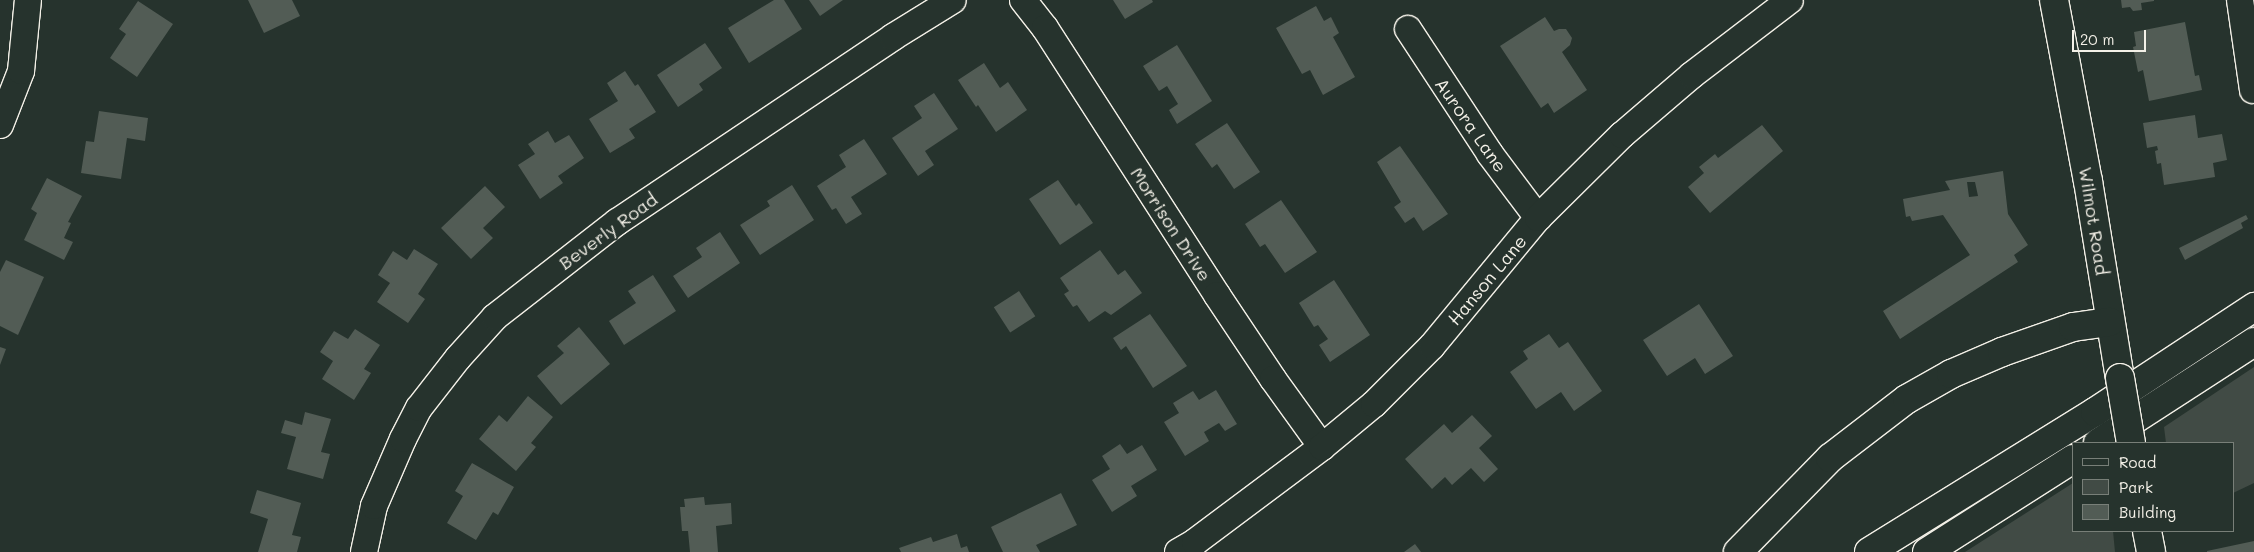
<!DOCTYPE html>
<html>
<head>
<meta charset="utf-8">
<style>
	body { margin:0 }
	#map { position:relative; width:2254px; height:552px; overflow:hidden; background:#26332d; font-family:Mali,sans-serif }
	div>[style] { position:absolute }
	.green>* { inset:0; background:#414b45 }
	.building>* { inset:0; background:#525c55; transform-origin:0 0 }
	.roads { filter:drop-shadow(1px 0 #f4f1e8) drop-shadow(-1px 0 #f4f1e8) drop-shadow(0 1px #f4f1e8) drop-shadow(0 -1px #f4f1e8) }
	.street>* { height:26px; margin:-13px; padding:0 13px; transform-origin:13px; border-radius:13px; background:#26332d }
	.secondary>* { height:28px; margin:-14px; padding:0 14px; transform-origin:14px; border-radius:14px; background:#26332d }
	.highway>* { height:28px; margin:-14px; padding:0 14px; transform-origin:14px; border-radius:14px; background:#26332d }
	.bridges { filter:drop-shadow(1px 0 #f4f1e8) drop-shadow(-1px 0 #f4f1e8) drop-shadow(0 1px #f4f1e8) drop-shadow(0 -1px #f4f1e8) }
	.secondary-bridge>* { height:28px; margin:-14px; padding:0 14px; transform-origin:14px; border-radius:14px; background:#26332d }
	span { translate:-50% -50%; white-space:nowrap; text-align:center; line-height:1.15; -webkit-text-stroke:4px #26332d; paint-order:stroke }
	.street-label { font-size:18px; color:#f4f1e8 }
	.legend { position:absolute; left:2072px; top:442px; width:162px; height:90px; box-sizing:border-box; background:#26332d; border:1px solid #787f78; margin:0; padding:6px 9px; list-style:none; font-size:15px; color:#f4f1e8 }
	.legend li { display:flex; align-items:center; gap:10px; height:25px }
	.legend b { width:25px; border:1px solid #787f78 }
	.scale { position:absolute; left:2072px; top:30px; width:74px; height:22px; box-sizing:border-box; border:2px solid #f4f1e8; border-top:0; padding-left:6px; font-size:15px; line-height:18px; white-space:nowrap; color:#f4f1e8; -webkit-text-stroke:4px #26332d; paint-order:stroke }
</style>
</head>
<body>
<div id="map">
	<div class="green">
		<i style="clip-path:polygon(2254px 367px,2254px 483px,2233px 493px,2233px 443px,2166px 443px,2164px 427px)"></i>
		<i style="clip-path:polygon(2073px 483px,2073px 531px,2113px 531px,2115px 552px,1965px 552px)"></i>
	</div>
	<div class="building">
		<i style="clip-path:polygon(248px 0,292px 0,300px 16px,264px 33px)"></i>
		<i style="clip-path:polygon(774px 0,784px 0,802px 29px,749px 63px,728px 28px)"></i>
		<i style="clip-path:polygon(809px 0,843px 0,820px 16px)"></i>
		<i style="clip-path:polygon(1113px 0,1152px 0,1153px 2px,1125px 19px)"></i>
		<i style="clip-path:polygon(2121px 0,2154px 0,2154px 1px,2141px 3px,2142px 10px,2133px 11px,2130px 7px,2122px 8px)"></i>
		<i style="clip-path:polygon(138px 1px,173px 24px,137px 77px,110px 58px,126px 34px,119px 29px)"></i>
		<i style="clip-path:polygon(1316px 6px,1324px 21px,1331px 17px,1339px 33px,1333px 37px,1355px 77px,1323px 95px,1310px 70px,1302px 74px,1276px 28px)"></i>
		<i style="clip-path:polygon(1545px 17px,1554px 31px,1559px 29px,1566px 29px,1572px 38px,1570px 45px,1562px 52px,1587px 90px,1554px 113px,1548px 103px,1541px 108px,1500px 46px)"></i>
		<i style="clip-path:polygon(2185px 22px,2195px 76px,2199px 75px,2202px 90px,2149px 101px,2143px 70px,2138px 72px,2133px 47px,2136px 46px,2134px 32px)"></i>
		<i style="clip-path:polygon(705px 43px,722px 68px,699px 84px,703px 90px,678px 107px,657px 75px)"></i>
		<i style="clip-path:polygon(1177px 45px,1212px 101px,1177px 124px,1169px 110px,1178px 104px,1167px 86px,1159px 91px,1143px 66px)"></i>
		<i style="clip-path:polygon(984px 63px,1000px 88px,1008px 82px,1027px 110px,996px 132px,978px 105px,976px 107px,958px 80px)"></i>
		<i style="clip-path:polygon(625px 71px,635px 86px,638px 84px,656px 112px,629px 129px,635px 138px,610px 153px,589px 119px,618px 101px,607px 83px)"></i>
		<i style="clip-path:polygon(934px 93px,958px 129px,925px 151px,934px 165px,918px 176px,892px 138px,922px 118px,914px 106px)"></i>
		<i style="clip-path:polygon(99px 111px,148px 118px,145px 141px,127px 138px,121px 179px,81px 173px,86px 141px,94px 142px)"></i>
		<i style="clip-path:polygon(2195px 115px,2198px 138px,2222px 134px,2227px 160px,2213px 163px,2215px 177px,2164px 185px,2161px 163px,2157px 164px,2155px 151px,2158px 150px,2157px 146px,2147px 148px,2143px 123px)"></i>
		<i style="clip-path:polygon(1227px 123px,1260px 172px,1234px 189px,1217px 164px,1212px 168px,1195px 144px)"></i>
		<i style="clip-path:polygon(1762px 125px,1783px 151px,1710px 213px,1688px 187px,1704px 173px,1699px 167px,1715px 154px,1718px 158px)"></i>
		<i style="clip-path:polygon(548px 131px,555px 143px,569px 135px,584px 158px,558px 176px,563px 183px,540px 199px,518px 165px,535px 154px,528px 144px)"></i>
		<i style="clip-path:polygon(864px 139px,887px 174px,851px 197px,862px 214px,846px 224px,836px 208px,832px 210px,817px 186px,846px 167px,839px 155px)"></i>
		<i style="clip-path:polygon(1400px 146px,1448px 214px,1423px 231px,1414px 217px,1405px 223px,1394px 207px,1401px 202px,1377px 162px)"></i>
		<i style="clip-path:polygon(evenodd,2003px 171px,2008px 214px,2028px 245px,2014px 255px,2018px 262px,1900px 339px,1883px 311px,1970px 255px,1943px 215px,1912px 221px,1910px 216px,1906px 217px,1903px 199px,1950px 190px,1945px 181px,2003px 171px,1967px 182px,1975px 182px,1978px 196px,1969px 197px,1967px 182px)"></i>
		<i style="clip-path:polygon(47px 178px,82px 196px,68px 222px,71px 223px,64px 238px,73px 242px,64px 260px,24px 240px,37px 213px,31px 209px)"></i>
		<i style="clip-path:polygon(1058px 180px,1076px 206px,1079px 203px,1093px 223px,1060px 245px,1029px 199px)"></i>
		<i style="clip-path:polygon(792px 185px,814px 220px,760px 255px,740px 225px,770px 206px,767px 201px)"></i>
		<i style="clip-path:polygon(485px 186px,505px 207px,483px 228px,493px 238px,471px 259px,441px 228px)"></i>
		<i style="clip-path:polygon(1281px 200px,1317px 252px,1285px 273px,1265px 244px,1260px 247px,1245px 224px)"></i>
		<i style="clip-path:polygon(2246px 215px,2248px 219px,2241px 223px,2243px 228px,2185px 260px,2179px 248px)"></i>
		<i style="clip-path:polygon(720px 232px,740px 263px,688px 298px,673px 276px,702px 257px,696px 248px)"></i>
		<i style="clip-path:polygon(414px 249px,438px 264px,418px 294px,425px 299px,408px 323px,377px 302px,390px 283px,378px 275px,393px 251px,407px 260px)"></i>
		<i style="clip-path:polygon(1100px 250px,1118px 275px,1125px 270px,1142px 293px,1111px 315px,1105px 311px,1089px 322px,1077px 305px,1073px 307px,1064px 294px,1069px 291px,1060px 278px)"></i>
		<i style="clip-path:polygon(6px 260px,44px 277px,18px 335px,0 326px,0 272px)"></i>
		<i style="clip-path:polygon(653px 275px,676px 311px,624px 345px,609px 321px,636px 303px,628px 291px)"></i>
		<i style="clip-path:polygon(1334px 280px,1370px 335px,1330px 362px,1319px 345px,1328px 339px,1318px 325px,1314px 327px,1299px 303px)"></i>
		<i style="left:1019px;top:291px;width:30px;height:30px;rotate:57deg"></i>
		<i style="clip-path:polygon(1699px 304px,1733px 356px,1705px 374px,1695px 358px,1667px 376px,1643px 340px)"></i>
		<i style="clip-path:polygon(1150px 314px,1187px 366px,1153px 388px,1126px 346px,1121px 350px,1113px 338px)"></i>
		<i style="clip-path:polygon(579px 327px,610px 364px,561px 405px,537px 376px,564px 353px,557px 346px)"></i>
		<i style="clip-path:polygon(355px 329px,380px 345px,364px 369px,371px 373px,354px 400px,322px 379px,333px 361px,320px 352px,334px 331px,348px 339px)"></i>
		<i style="clip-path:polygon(1549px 334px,1559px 348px,1568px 342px,1602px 391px,1574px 411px,1561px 392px,1536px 409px,1510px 372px,1528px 359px,1523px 351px)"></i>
		<i style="clip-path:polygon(0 347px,6px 349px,0 365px)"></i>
		<i style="clip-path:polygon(1216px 390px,1237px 424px,1225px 431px,1219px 423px,1204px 432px,1209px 441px,1185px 456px,1164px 422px,1179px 413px,1173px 403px,1193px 391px,1199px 400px)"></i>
		<i style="clip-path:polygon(528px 396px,553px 417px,531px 443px,536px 447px,516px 471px,479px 439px,499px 415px,507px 422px)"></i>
		<i style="clip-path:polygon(305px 412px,331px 419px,321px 452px,330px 454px,323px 479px,287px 469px,296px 437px,281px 433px,285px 420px,302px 425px)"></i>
		<i style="clip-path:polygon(1472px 415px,1492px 436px,1479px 448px,1498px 469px,1484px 482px,1471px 468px,1452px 485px,1445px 477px,1432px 489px,1405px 459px,1444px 424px,1452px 433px)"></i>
		<i style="clip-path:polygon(1120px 444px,1127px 454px,1142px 445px,1157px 470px,1131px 486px,1137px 496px,1112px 512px,1092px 480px,1110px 469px,1102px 456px)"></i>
		<i style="clip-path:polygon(472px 463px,514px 487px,498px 515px,493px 512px,476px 540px,447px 523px,463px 496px,455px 491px)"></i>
		<i style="clip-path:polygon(257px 490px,301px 503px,292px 535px,301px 537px,297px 552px,258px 552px,268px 519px,250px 513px)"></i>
		<i style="clip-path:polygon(1061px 493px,1077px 525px,1036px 545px,1040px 552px,1003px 552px,991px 527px)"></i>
		<i style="clip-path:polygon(704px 497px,705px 505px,731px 503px,732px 524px,716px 526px,718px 552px,690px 552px,688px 531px,682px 531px,680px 507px,685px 507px,684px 499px)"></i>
		<i style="clip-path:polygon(957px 534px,961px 548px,967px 546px,969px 552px,901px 552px,899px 548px,931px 537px,933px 542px)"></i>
		<i style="clip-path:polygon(2254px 541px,2254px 552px,2207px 552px,2207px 551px)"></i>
		<i style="clip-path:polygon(1415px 544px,1421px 552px,1404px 552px)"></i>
	</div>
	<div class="roads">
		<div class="street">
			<i style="left:1023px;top:0;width:36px;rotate:52deg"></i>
			<i style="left:1045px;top:28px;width:318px;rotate:57.2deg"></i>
			<i style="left:1217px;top:295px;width:101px;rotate:56.3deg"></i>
			<i style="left:1273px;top:379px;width:84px;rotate:54.2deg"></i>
			<i style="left:2240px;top:0;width:91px;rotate:81.8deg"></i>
			<i style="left:1408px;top:29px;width:149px;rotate:56.7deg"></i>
			<i style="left:1490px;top:154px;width:80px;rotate:53.1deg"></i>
			<i style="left:0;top:125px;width:58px;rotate:-68.7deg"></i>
			<i style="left:21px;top:71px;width:71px;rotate:-84.4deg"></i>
			<i style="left:364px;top:552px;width:47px;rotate:-77.7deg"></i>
			<i style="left:374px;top:506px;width:73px;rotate:-66.6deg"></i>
			<i style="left:403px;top:439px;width:35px;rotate:-63deg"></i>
			<i style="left:419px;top:408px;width:63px;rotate:-52deg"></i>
			<i style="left:458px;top:358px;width:55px;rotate:-47.9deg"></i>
			<i style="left:495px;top:317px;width:155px;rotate:-37.9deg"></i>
			<i style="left:617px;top:222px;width:332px;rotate:-33.8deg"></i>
			<i style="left:893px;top:37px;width:70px;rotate:-31.7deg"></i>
			<i style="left:1178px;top:552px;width:20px;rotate:-30deg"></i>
			<i style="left:1195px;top:542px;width:159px;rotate:-36.8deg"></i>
			<i style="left:1322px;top:447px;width:67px;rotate:-39.6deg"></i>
			<i style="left:1374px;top:404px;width:82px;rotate:-45deg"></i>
			<i style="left:1432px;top:346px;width:166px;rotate:-50.4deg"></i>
			<i style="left:1538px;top:218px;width:118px;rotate:-44.7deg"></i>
			<i style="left:1622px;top:135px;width:92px;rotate:-40.6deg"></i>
			<i style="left:1692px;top:75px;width:123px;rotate:-37.4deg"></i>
		</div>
		<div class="secondary">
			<i style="left:2054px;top:0;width:184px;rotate:79.4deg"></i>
			<i style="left:2088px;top:181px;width:200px;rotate:80.8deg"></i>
			<i style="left:2147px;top:531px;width:21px;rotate:79deg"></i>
		</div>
		<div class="highway">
			<i style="left:2098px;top:443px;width:186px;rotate:-32.9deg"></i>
			<i style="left:1738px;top:552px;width:132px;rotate:-45.6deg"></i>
			<i style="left:1830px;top:458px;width:97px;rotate:-37.5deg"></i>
			<i style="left:1907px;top:399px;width:51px;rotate:-29.6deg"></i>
			<i style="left:1951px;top:374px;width:56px;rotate:-23.3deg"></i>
			<i style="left:2002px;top:352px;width:75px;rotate:-19.4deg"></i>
			<i style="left:2073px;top:327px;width:37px;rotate:-8deg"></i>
			<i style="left:1869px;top:552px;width:266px;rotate:-31.8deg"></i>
			<i style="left:2095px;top:412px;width:191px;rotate:-33.4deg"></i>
			<i style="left:1927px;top:552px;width:173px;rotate:-32.5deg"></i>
		</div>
	</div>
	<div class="bridges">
		<div class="secondary-bridge">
			<i style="left:2120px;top:378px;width:66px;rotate:80.4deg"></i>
		</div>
	</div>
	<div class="street-label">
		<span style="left:1471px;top:125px;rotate:55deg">Aurora Lane</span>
		<span style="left:2094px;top:221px;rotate:81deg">Wilmot Road</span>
		<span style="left:1171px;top:224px;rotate:57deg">Morrison Drive</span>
		<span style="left:608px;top:231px;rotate:-36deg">Beverly Road</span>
		<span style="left:1487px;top:280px;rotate:-50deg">Hanson Lane</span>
	</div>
	<ul class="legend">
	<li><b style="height:6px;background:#26332d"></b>Road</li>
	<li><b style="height:14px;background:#414b45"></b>Park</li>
	<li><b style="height:14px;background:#525c55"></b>Building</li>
	</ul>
	<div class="scale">20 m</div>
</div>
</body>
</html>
